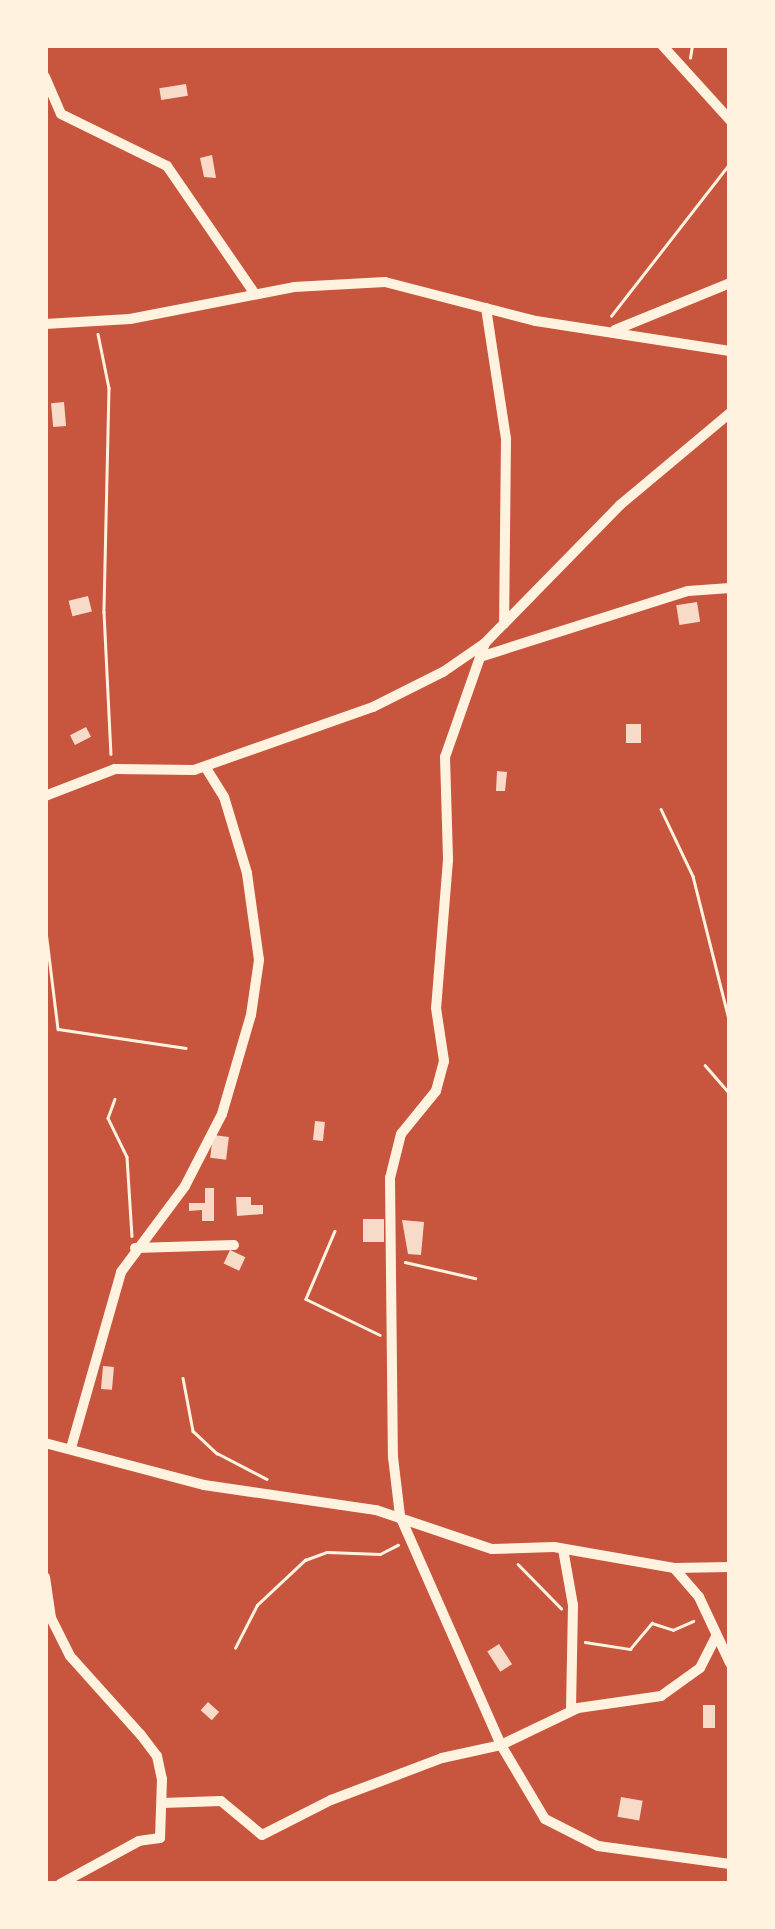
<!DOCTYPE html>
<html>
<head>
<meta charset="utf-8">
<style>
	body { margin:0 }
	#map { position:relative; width:775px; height:1929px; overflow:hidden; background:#c8553d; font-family:Literata,serif }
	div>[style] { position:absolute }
	.building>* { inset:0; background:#f7dbc8; transform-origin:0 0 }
	.path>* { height:2.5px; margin:-1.25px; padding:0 1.25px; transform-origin:1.25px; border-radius:1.25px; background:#fff3e0 }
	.minor>* { height:10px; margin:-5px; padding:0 5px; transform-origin:5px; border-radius:5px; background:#fff3e0 }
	span { translate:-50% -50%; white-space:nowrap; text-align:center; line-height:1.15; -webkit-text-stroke:8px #fff3e0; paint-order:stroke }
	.frame { position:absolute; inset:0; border:48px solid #fff3e0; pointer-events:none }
</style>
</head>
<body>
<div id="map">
	<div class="building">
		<i style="left:186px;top:84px;width:12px;height:27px;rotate:81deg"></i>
		<i style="clip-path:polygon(212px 155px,216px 178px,204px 177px,200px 158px)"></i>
		<i style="left:64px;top:402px;width:24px;height:13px;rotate:85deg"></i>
		<i style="left:88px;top:596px;width:16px;height:20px;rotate:76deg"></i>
		<i style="left:697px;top:602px;width:20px;height:21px;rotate:81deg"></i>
		<i style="left:626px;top:724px;width:15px;height:19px"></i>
		<i style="left:86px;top:727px;width:11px;height:18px;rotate:63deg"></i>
		<i style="clip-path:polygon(497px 771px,507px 772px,505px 791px,496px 791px)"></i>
		<i style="left:315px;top:1121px;width:10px;height:19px;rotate:6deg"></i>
		<i style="left:213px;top:1135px;width:16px;height:23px;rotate:7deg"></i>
		<i style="clip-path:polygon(205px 1188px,214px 1188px,214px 1221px,202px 1221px,202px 1210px,189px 1211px,189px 1203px,205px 1203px)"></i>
		<i style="clip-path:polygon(236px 1197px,251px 1197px,251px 1205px,263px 1205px,263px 1214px,237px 1216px)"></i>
		<i style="left:363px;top:1219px;width:21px;height:23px"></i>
		<i style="clip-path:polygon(402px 1220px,424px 1222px,421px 1255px,408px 1254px)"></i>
		<i style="left:230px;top:1250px;width:17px;height:15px;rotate:25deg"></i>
		<i style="left:103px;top:1366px;width:11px;height:23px;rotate:5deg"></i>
		<i style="left:499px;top:1644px;width:24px;height:14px;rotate:57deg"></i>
		<i style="left:208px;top:1702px;width:15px;height:11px;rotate:42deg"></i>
		<i style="left:703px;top:1705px;width:12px;height:23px"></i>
		<i style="left:621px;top:1797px;width:22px;height:20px;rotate:10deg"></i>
	</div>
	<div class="path">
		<i style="left:690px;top:58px;width:13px;rotate:-81deg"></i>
		<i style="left:611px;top:316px;width:194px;rotate:-52.1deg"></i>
		<i style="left:98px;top:334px;width:55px;rotate:78.5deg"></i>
		<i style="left:109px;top:388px;width:224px;rotate:91.3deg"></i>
		<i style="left:104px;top:612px;width:142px;rotate:87.2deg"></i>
		<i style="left:661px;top:809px;width:74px;rotate:64.5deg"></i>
		<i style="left:693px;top:876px;width:152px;rotate:75.9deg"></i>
		<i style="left:45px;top:923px;width:107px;rotate:83deg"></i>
		<i style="left:58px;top:1029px;width:129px;rotate:8.4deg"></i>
		<i style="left:705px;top:1065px;width:38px;rotate:49deg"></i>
		<i style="left:115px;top:1099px;width:20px;rotate:110deg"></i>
		<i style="left:108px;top:1118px;width:43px;rotate:64deg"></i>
		<i style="left:127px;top:1157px;width:79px;rotate:86.4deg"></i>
		<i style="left:335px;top:1231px;width:74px;rotate:113.1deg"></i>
		<i style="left:306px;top:1299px;width:82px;rotate:25.9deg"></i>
		<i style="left:405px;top:1262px;width:72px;rotate:12.9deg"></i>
		<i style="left:183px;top:1378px;width:54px;rotate:79.3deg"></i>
		<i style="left:193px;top:1431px;width:33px;rotate:43deg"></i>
		<i style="left:217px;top:1453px;width:56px;rotate:27.5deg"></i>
		<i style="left:518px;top:1564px;width:62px;rotate:45.7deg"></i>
		<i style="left:585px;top:1642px;width:46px;rotate:8.8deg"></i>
		<i style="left:630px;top:1649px;width:34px;rotate:-50deg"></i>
		<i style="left:652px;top:1623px;width:22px;rotate:18deg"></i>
		<i style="left:673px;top:1630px;width:22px;rotate:-24deg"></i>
		<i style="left:235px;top:1648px;width:48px;rotate:-62.9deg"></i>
		<i style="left:257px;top:1605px;width:66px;rotate:-43.2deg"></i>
		<i style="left:305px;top:1560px;width:23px;rotate:-20deg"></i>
		<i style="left:327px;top:1552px;width:53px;rotate:2.2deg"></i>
		<i style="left:380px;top:1554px;width:20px;rotate:-27deg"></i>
	</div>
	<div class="minor">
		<i style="left:662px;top:45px;width:101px;rotate:47.8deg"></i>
		<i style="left:45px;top:77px;width:40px;rotate:66.6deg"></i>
		<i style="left:61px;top:114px;width:118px;rotate:26.1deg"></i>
		<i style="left:167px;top:166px;width:155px;rotate:55.5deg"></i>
		<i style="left:486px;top:308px;width:133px;rotate:81.3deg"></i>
		<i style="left:506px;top:439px;width:185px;rotate:90.6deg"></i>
		<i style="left:45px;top:324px;width:85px;rotate:-3.4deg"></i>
		<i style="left:130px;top:319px;width:167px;rotate:-11deg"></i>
		<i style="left:294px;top:287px;width:91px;rotate:-3.1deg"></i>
		<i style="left:385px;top:282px;width:156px;rotate:14.5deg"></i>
		<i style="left:536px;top:321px;width:196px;rotate:8.8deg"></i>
		<i style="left:615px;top:330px;width:124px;rotate:-22.2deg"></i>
		<i style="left:485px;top:643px;width:121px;rotate:109.3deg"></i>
		<i style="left:445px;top:757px;width:103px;rotate:88.3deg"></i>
		<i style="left:448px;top:860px;width:148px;rotate:94.6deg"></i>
		<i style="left:436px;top:1008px;width:54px;rotate:81.4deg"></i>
		<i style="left:444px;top:1061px;width:31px;rotate:105deg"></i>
		<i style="left:436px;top:1091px;width:55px;rotate:129.1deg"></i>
		<i style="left:401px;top:1134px;width:45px;rotate:104deg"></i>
		<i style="left:390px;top:1178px;width:279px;rotate:89.4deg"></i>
		<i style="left:393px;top:1457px;width:59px;rotate:83.2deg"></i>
		<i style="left:400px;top:1516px;width:250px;rotate:66.2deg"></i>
		<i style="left:501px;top:1745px;width:86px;rotate:59.3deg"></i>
		<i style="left:545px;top:1819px;width:59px;rotate:27deg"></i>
		<i style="left:598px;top:1846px;width:133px;rotate:7.8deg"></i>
		<i style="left:480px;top:657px;width:218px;rotate:-17.6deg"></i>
		<i style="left:688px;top:591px;width:42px;rotate:-4.1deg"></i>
		<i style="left:45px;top:796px;width:75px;rotate:-21.1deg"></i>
		<i style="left:115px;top:769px;width:79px;rotate:0.7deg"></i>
		<i style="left:194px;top:770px;width:190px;rotate:-19.4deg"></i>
		<i style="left:373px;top:707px;width:78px;rotate:-26.6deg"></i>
		<i style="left:443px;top:672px;width:51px;rotate:-34.6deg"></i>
		<i style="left:485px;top:643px;width:193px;rotate:-45.6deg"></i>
		<i style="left:620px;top:505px;width:143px;rotate:-39.9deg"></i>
		<i style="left:135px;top:1248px;width:99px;rotate:-1.7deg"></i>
		<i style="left:45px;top:1443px;width:164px;rotate:14.8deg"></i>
		<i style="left:204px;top:1485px;width:174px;rotate:8.3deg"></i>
		<i style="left:376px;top:1510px;width:122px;rotate:18.6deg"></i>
		<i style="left:492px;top:1549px;width:62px;rotate:-1.8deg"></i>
		<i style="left:554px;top:1547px;width:122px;rotate:9.9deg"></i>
		<i style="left:674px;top:1568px;width:56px;rotate:-1deg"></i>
		<i style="left:71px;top:1448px;width:183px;rotate:-74.1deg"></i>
		<i style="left:121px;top:1272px;width:107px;rotate:-53.3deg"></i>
		<i style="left:185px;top:1186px;width:81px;rotate:-62.8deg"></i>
		<i style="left:222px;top:1114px;width:103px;rotate:-73.7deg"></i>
		<i style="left:251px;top:1015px;width:56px;rotate:-81.7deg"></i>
		<i style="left:259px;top:960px;width:88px;rotate:-97.9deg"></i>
		<i style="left:247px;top:873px;width:79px;rotate:-106.8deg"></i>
		<i style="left:224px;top:797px;width:36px;rotate:-122deg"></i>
		<i style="left:563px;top:1549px;width:57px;rotate:79.9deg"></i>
		<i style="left:573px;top:1605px;width:106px;rotate:91.1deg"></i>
		<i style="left:674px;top:1568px;width:38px;rotate:49deg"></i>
		<i style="left:699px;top:1597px;width:73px;rotate:64.8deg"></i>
		<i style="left:45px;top:1577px;width:41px;rotate:81.7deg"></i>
		<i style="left:51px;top:1618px;width:42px;rotate:63.4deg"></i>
		<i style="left:70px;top:1656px;width:106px;rotate:48.1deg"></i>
		<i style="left:141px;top:1735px;width:26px;rotate:53deg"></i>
		<i style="left:157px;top:1756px;width:24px;rotate:78deg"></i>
		<i style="left:162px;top:1779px;width:59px;rotate:91.9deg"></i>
		<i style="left:160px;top:1838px;width:21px;rotate:172deg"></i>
		<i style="left:139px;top:1841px;width:90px;rotate:151.4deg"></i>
		<i style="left:162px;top:1803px;width:59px;rotate:-1.9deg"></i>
		<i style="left:221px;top:1801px;width:53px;rotate:39.7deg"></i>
		<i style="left:262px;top:1835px;width:77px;rotate:-26.9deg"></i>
		<i style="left:331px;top:1800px;width:119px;rotate:-20.7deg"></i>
		<i style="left:442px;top:1758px;width:60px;rotate:-12.4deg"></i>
		<i style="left:501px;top:1745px;width:85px;rotate:-25.7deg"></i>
		<i style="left:578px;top:1708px;width:84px;rotate:-8.2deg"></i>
		<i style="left:661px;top:1696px;width:48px;rotate:-35.7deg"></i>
		<i style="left:700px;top:1668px;width:35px;rotate:-63deg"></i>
	</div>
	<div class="frame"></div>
</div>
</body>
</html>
